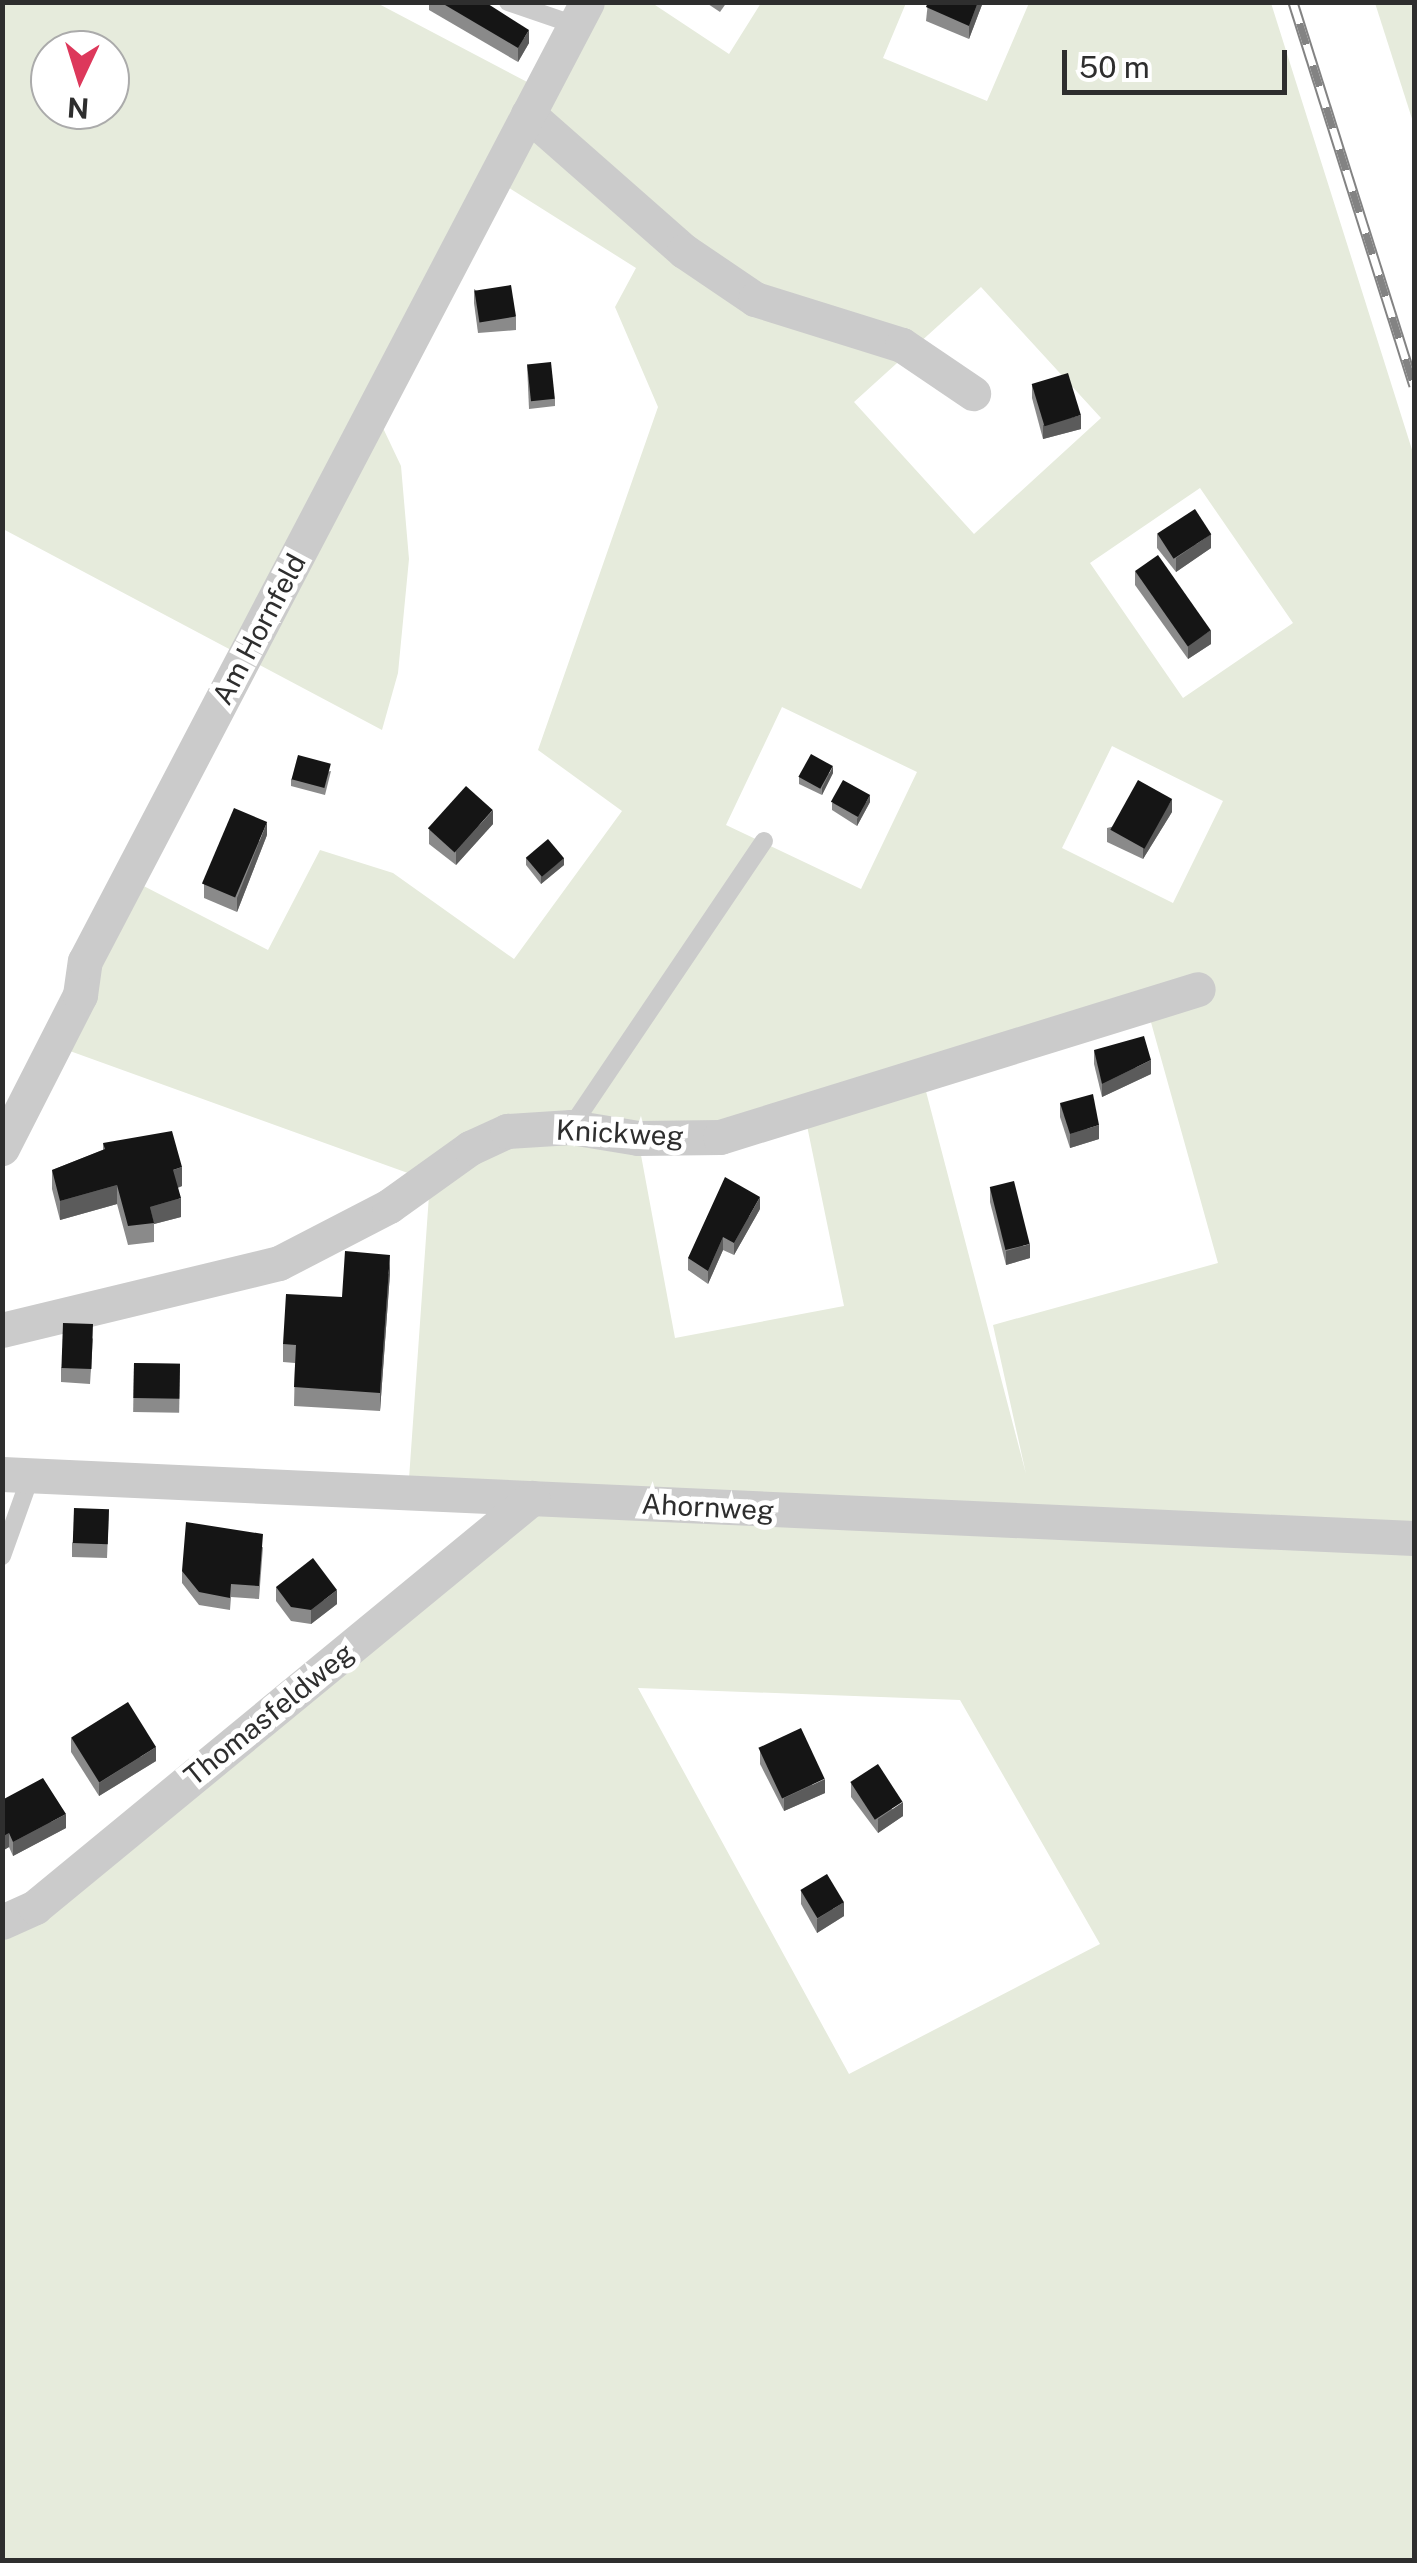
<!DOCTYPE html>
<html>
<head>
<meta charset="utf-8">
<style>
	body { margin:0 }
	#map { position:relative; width:1417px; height:2563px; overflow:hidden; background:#fff; font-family:"Public Sans",sans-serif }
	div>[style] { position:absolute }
	.green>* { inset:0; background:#e6ebdc }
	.service>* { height:18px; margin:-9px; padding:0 9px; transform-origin:9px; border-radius:9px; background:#cbcbcb }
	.minor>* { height:35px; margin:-17.5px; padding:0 17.5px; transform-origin:17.5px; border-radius:17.5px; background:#cbcbcb }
	.rail>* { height:11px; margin-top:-5.5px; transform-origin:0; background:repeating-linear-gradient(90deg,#fff 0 22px,#838383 0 44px); box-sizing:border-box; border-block:2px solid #838383 }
	.wall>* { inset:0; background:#8a8a8a; transform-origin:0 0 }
	.shaded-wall>* { inset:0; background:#5b5b5b }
	.building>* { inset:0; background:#151515; transform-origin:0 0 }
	span { translate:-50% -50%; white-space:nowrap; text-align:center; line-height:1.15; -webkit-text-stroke:10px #fff; paint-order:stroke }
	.street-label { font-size:28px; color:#2e2e2e }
	.frame { position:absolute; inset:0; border:5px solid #2e2e2e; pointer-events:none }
	.north { position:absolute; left:30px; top:30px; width:100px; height:100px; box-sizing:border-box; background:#fff; border:2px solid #ababab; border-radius:50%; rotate:184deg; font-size:28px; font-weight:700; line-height:40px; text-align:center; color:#2e2e2e }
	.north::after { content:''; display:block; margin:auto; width:35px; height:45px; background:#dd385b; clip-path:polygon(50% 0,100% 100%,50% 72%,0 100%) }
	.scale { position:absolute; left:1062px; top:50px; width:225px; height:45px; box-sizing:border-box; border:5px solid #2e2e2e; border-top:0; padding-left:12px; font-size:30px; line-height:35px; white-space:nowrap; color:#2e2e2e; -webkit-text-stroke:8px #fff; paint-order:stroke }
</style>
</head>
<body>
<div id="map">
	<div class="green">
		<i style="clip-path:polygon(evenodd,2px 3px,377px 3px,531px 84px,374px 409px,401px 466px,409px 559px,398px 673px,382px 730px,3px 529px,2px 3px,50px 50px,110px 50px,110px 110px,50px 110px,50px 50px)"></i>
		<i style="clip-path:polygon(evenodd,600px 3px,652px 3px,729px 54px,761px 3px,906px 3px,883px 58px,987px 101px,1029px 3px,1271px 3px,1414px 456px,1414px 2560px,3px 2560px,2px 1922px,530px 1499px,408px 1493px,430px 1181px,56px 1046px,130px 879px,268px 950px,320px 850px,393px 873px,514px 959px,622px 811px,538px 750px,658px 407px,615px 307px,636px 268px,506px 186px,600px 3px,981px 287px,1101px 418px,974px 534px,854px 402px,981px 287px,600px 3px,1200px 488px,1293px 623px,1183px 698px,1090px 563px,1200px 488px,600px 3px,782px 707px,917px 772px,861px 889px,726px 825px,782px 707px,600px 3px,1112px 746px,1223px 801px,1173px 903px,1062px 848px,1112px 746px,600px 3px,1147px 1008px,1218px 1263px,993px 1325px,1026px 1474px,922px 1076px,1147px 1008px,600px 3px,805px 1116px,844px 1306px,675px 1338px,638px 1139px,805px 1116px,600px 3px,638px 1688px,960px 1700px,1100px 1944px,849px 2074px,638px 1688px)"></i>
		<i style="clip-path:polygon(1375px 3px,1414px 3px,1414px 125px)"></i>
	</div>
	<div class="service">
		<i style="left:508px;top:2px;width:71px;rotate:18.9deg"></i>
		<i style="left:571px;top:1127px;width:345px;rotate:-56deg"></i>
		<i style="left:2px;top:1556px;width:86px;rotate:-70.3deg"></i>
	</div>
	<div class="minor">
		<i style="left:528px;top:114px;width:208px;rotate:41.3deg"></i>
		<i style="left:684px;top:251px;width:86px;rotate:34.1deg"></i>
		<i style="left:755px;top:299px;width:154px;rotate:17.4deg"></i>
		<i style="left:902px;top:345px;width:86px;rotate:34.1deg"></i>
		<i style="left:2px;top:1148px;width:172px;rotate:-63deg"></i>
		<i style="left:80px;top:995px;width:34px;rotate:-82deg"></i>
		<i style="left:85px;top:961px;width:1082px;rotate:-62.37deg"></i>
		<i style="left:2px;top:1330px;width:285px;rotate:-13.6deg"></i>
		<i style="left:279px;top:1263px;width:124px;rotate:-27.4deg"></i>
		<i style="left:389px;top:1206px;width:100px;rotate:-35.6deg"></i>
		<i style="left:470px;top:1148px;width:41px;rotate:-24.7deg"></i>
		<i style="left:507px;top:1131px;width:64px;rotate:-3.6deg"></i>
		<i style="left:571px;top:1127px;width:68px;rotate:9.3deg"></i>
		<i style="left:638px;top:1138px;width:82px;rotate:-0.7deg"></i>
		<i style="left:720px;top:1137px;width:500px;rotate:-17.2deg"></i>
		<i style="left:2px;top:1474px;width:1413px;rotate:2.6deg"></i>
		<i style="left:2px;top:1922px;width:36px;rotate:-24deg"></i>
		<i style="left:35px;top:1907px;width:644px;rotate:-39.45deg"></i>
	</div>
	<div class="rail">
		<i style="left:1293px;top:2px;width:402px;rotate:72.5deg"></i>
	</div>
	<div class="wall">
		<i style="clip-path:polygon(429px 2px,485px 2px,529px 43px,518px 62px,429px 10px)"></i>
		<i style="clip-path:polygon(705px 2px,727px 2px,720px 12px)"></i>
		<i style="clip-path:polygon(928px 2px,983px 2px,969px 39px,926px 21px)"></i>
		<i style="clip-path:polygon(474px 289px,516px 317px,516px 330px,478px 333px,474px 303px)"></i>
		<i style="clip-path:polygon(527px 364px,555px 399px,555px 406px,529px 409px)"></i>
		<i style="clip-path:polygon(1032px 385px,1081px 429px,1043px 439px,1032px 398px)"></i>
		<i style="clip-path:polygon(1157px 534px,1211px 548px,1176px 572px,1157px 548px)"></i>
		<i style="clip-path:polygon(1135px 571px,1211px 644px,1188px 659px,1135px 585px)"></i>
		<i style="clip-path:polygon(331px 771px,325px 795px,291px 786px,291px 779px)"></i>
		<i style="clip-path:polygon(833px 773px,822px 795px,799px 784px,799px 777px)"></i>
		<i style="clip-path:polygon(870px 802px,857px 826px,832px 810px,832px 803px)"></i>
		<i style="clip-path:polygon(1172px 812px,1143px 859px,1107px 842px,1107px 828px)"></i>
		<i style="clip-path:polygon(493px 824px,456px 865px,429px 844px,429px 830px)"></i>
		<i style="clip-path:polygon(267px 835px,237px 912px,204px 898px,204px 884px)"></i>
		<i style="clip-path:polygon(526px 858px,564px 865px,541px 884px,526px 865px)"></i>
		<i style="clip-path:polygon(1094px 1050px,1151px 1074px,1102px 1097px,1094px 1064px)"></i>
		<i style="clip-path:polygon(1060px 1103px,1099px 1139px,1070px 1148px,1060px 1117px)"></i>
		<i style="clip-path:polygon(103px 1143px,182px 1186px,178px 1188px,181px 1217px,154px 1224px,154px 1242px,128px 1245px,117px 1204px,60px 1220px,52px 1189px,52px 1170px,103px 1150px)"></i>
		<i style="clip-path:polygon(990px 1188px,1030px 1258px,1006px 1265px,990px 1202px)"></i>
		<i style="clip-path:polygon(760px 1209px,734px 1255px,723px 1250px,708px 1284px,688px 1270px,688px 1258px)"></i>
		<i style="clip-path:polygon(390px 1273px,380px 1411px,294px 1406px,295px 1363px,283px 1362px,283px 1344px,342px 1297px)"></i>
		<i style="clip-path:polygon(93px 1338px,90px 1384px,61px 1382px,61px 1368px)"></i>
		<i style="left:134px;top:1363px;width:46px;height:49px;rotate:1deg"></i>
		<i style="clip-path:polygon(109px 1509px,107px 1558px,72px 1557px,72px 1543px)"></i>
		<i style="clip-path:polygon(263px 1547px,259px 1599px,231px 1597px,230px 1610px,199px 1605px,182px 1583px,182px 1571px)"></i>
		<i style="clip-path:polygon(276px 1587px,337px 1604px,311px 1624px,291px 1621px,276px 1601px)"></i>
		<i style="clip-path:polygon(71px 1738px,156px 1761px,99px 1796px,71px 1752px)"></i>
		<i style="clip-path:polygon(760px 1750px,825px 1793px,784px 1811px,760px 1764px)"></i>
		<i style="clip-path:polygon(851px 1783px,903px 1816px,878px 1833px,851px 1797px)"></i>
		<i style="clip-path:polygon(2px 1800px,66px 1828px,13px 1856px,9px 1847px,2px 1851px)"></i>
		<i style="clip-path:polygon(801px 1890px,844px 1916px,817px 1933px,801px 1904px)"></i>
	</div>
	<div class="shaded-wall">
		<i style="clip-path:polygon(978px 2px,983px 2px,969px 39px,969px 26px)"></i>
		<i style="clip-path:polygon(529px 30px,529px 43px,518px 62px,518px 48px)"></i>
		<i style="clip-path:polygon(1081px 415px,1081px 429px,1043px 439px,1043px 425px)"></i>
		<i style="clip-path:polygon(1211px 534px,1211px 548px,1176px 572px,1176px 558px)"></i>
		<i style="clip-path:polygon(1211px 630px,1211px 644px,1188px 659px,1188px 645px)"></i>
		<i style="clip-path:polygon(833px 766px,833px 773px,822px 795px,822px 788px)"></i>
		<i style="clip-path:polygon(870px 795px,870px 802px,857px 826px,857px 819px)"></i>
		<i style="clip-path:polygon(1172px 799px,1172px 812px,1143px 859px,1143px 846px)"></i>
		<i style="clip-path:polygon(493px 810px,493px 824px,456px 865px,456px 851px)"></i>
		<i style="clip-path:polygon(267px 822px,267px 835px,237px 912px,237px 898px)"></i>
		<i style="clip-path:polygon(564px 858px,564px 865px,541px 884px,541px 877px)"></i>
		<i style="clip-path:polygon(1151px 1060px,1151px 1074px,1102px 1097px,1102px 1084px)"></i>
		<i style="clip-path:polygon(1099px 1125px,1099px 1139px,1070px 1148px,1070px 1134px)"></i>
		<i style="clip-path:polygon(182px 1167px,182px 1186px,173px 1189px,173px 1170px)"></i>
		<i style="clip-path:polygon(117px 1185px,117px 1204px,60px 1220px,60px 1201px)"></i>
		<i style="clip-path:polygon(760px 1197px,760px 1209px,734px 1255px,734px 1243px)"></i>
		<i style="clip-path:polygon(181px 1198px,181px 1217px,154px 1224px,150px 1207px)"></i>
		<i style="clip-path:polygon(723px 1237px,723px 1250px,708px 1284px,708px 1271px)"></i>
		<i style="clip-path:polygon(1030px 1244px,1030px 1258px,1006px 1265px,1006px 1251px)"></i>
		<i style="clip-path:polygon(390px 1255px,390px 1273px,380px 1411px,380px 1393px)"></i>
		<i style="clip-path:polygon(337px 1590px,337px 1604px,311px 1624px,311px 1610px)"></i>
		<i style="clip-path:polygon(156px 1747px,156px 1761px,99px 1796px,99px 1783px)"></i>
		<i style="clip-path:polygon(825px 1779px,825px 1793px,784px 1811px,784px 1798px)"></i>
		<i style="clip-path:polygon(903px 1802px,903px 1816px,878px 1833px,878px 1819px)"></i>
		<i style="clip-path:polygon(66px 1814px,66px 1828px,13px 1856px,13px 1842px)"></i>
		<i style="clip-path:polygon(9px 1833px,9px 1847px,2px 1851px,2px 1837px)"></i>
		<i style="clip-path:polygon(844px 1902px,844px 1916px,817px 1933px,817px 1919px)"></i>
	</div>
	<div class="building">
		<i style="clip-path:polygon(440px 2px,485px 2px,529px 30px,518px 48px)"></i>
		<i style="clip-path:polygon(928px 2px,978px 2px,969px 26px,926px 7px)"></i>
		<i style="left:511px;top:285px;width:32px;height:37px;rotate:81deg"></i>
		<i style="left:551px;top:362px;width:37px;height:24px;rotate:84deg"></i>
		<i style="left:1068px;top:373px;width:44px;height:38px;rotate:73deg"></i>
		<i style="left:1195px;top:509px;width:30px;height:45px;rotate:57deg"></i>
		<i style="left:1158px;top:555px;width:92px;height:28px;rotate:55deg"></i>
		<i style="left:811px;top:754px;width:25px;height:26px;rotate:29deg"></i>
		<i style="left:298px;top:755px;width:34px;height:25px;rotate:15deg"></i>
		<i style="left:843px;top:780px;width:31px;height:25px;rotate:29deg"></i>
		<i style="left:1138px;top:780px;width:39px;height:57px;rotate:29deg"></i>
		<i style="left:466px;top:786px;width:36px;height:57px;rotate:42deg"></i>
		<i style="left:234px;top:808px;width:36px;height:82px;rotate:23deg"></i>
		<i style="left:548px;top:839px;width:25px;height:29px;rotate:50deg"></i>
		<i style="clip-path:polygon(1144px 1036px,1151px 1060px,1102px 1084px,1094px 1050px)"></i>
		<i style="clip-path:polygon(1093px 1094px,1099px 1125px,1070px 1134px,1060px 1103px)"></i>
		<i style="clip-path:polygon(172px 1131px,182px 1167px,173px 1170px,181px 1198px,150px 1207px,154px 1223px,128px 1226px,117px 1185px,60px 1201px,52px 1170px,105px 1149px,103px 1143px)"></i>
		<i style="clip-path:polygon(725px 1177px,760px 1197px,734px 1243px,723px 1237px,708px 1271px,688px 1258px)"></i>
		<i style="left:1014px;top:1181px;width:65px;height:25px;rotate:76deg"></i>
		<i style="clip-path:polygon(345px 1251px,390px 1255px,380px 1393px,294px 1387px,296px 1345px,283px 1344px,286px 1294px,342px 1297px)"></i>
		<i style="left:63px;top:1323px;width:30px;height:45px;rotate:2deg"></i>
		<i style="left:134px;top:1363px;width:46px;height:35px;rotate:1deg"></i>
		<i style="left:2px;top:1376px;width:3px;height:40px"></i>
		<i style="left:74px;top:1508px;width:35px;height:35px;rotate:2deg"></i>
		<i style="clip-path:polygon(186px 1522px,263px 1534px,259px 1586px,231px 1584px,230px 1598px,199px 1592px,182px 1571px)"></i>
		<i style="clip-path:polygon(313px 1558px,337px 1590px,311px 1610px,291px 1607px,276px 1587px)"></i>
		<i style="left:128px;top:1702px;width:53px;height:67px;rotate:58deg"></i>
		<i style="left:801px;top:1728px;width:56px;height:47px;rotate:65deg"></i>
		<i style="left:878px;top:1764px;width:45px;height:33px;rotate:57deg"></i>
		<i style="clip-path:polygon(43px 1778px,66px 1814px,13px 1842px,9px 1833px,2px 1837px,2px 1800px)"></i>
		<i style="left:827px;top:1874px;width:33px;height:31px;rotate:59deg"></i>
	</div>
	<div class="street-label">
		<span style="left:259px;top:629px;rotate:-62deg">Am Hornfeld</span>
		<span style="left:620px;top:1133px;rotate:3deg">Knickweg</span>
		<span style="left:708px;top:1507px;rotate:3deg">Ahornweg</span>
		<span style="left:269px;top:1714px;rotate:-39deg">Thomasfeldweg</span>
	</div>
	<div class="frame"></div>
	<div class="north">N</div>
	<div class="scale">50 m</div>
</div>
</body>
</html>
